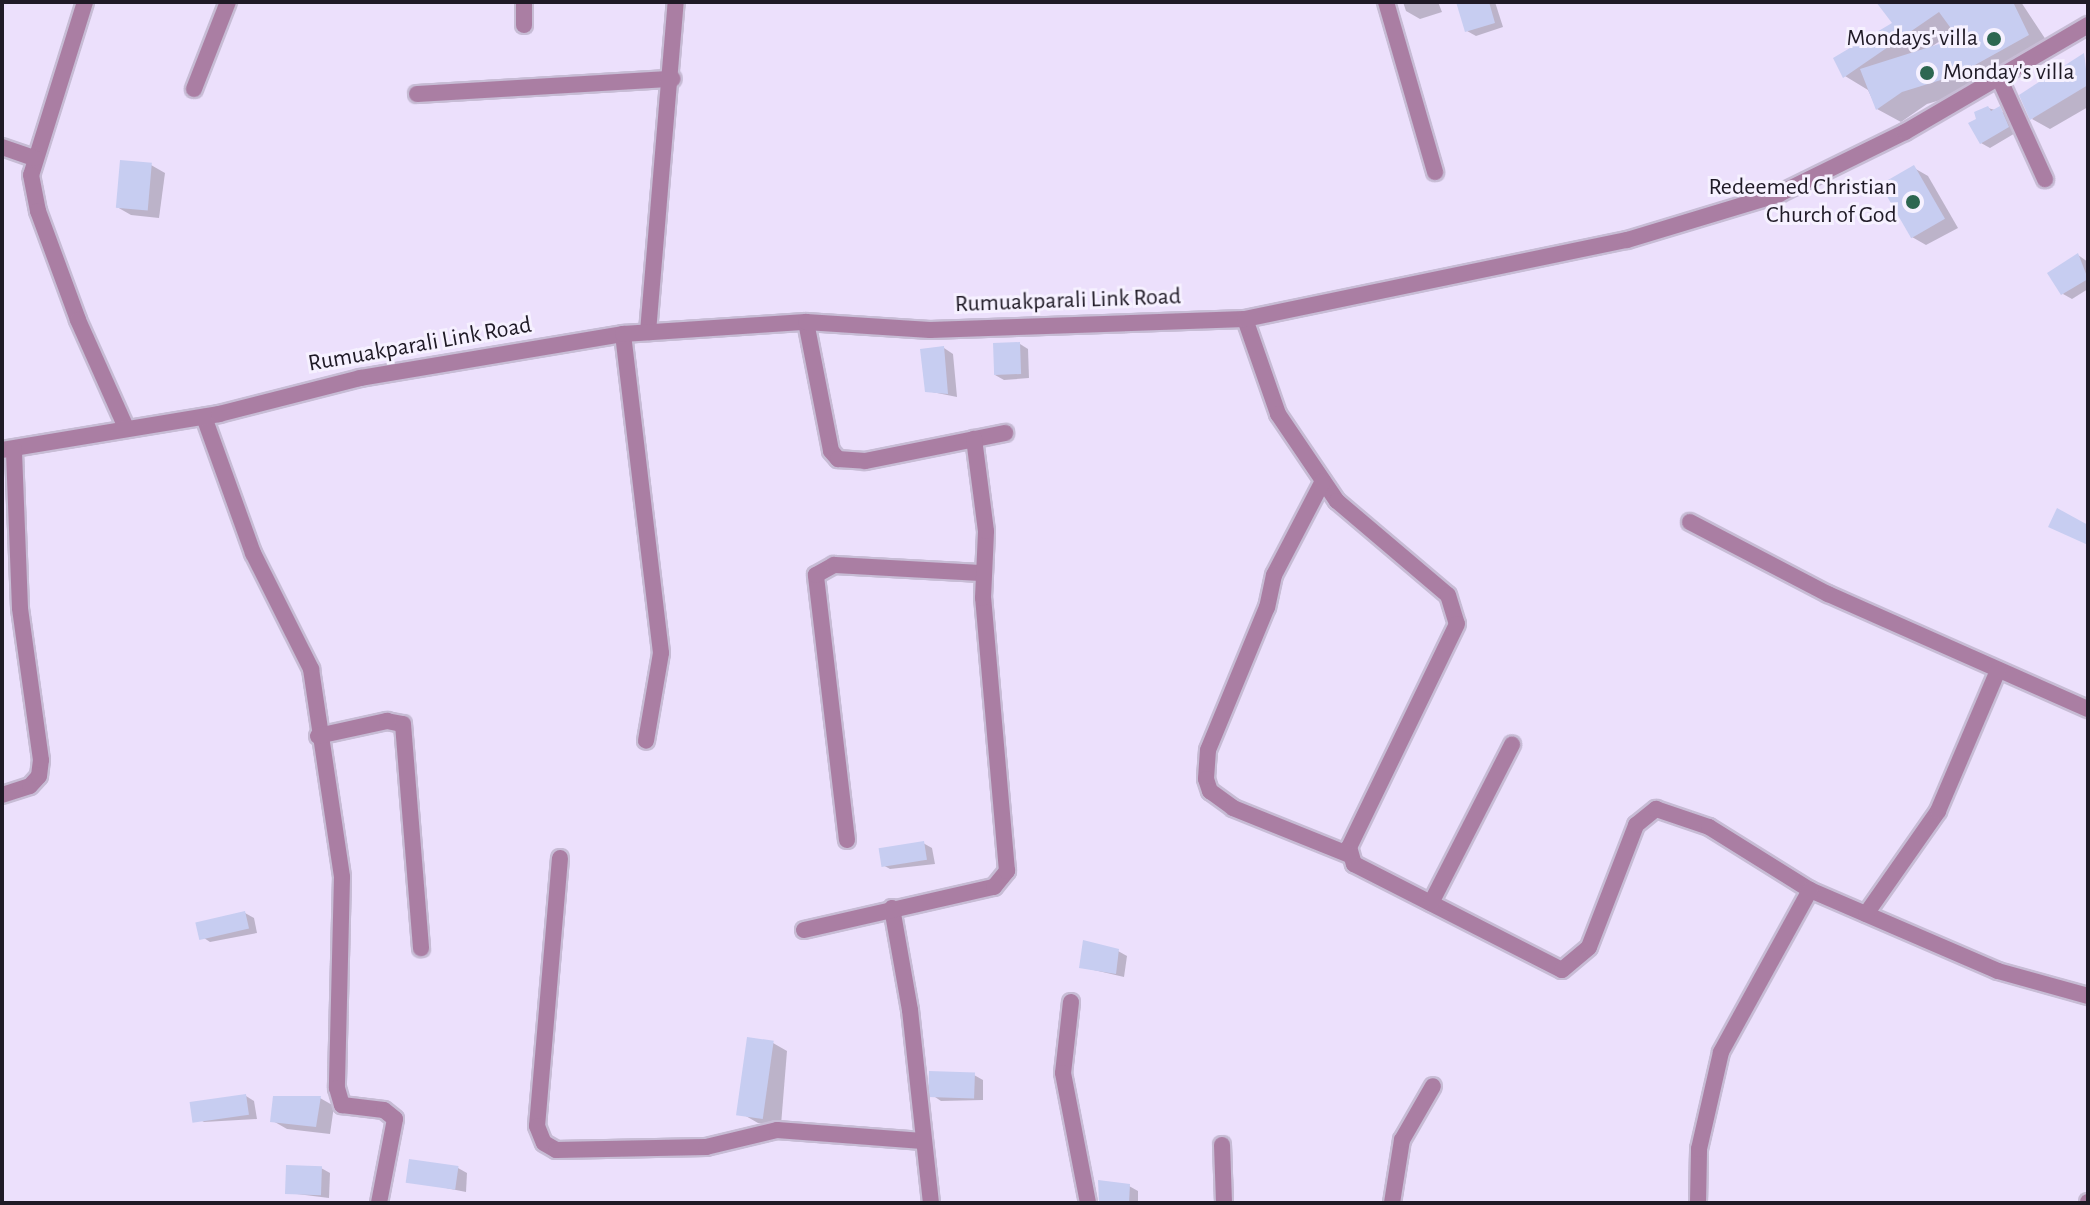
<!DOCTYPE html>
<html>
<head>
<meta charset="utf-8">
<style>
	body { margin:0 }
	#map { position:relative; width:2090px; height:1205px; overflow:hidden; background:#ece0fc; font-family:"Alegreya Sans",sans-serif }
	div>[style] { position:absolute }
	.shadow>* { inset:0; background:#0003 }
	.building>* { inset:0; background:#c7cdf1; transform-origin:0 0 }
	.roads { filter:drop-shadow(2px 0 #c7bcd5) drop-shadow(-2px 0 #c7bcd5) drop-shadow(0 2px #c7bcd5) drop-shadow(0 -2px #c7bcd5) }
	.minor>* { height:16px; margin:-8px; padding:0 8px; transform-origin:8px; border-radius:8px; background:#aa7ea3 }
	.dots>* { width:22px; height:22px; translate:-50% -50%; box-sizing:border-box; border:4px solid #f6f1ff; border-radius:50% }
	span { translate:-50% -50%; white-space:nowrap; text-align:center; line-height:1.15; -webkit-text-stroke:6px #f6f1ff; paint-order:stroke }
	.poi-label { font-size:24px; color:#1f1a26 }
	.right { translate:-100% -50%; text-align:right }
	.left { translate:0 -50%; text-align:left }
	.street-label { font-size:24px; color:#1f1a26 }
	.frame { position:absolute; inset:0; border:4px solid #1f1a26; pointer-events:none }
</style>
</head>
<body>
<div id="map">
	<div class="shadow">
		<i style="clip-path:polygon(1403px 2px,1438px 2px,1442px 12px,1420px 19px,1406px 11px)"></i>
		<i style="clip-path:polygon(1458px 2px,1495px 2px,1503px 27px,1476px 36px,1467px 31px)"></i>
		<i style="clip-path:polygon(evenodd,1879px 2px,2021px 2px,2052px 49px,1981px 88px,1927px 104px,1901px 122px,1877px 109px,1868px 90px,1845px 76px,1895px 23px,1879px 2px,1955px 31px,1961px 39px,1931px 47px,1955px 31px)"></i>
		<i style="clip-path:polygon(2084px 56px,2088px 107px,2050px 129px,2032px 119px)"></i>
		<i style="clip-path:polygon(1988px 108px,2009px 114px,2017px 132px,1990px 148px,1981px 143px)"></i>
		<i style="clip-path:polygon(151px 165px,165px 173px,159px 218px,131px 215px,117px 207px)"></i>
		<i style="clip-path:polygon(1914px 168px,1928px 176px,1958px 228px,1926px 245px,1912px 237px)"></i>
		<i style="clip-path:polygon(2078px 255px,2088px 262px,2088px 289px,2072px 299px,2063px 294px)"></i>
		<i style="clip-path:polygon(1020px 344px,1028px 349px,1029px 378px,1004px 380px,995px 375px)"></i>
		<i style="clip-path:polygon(944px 348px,953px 354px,957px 397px,927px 391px)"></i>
		<i style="clip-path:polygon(923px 843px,932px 848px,935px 864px,890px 869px,881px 864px)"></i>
		<i style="clip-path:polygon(245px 913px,254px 918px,257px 933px,210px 942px,201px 936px)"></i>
		<i style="clip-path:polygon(1118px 951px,1127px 956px,1124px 977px,1081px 967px)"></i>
		<i style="clip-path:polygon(773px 1043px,787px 1051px,781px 1125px,758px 1123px,744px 1115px)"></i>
		<i style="clip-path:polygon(974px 1075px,983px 1080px,983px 1100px,941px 1101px,932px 1095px)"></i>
		<i style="clip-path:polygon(246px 1096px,254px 1101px,257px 1119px,204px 1122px,195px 1117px)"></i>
		<i style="clip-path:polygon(320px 1098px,334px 1106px,330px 1134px,287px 1129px,273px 1121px)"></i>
		<i style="clip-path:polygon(321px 1168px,330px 1173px,329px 1198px,289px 1193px)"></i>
		<i style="clip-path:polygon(458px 1168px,467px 1173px,466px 1192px,411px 1181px)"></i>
		<i style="clip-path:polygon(1129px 1186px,1138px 1191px,1138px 1203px,1101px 1203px)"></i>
	</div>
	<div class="building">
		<i style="clip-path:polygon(1456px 2px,1489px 2px,1495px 23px,1465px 32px)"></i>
		<i style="clip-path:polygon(1876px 2px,2013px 2px,2029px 35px,1957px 75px,1902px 92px,1876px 110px,1860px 69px,1958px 38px,1939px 12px,1843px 78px,1833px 58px,1892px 23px)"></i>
		<i style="clip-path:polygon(2084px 53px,2088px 85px,2030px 120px,2019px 95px)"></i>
		<i style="clip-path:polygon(1988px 106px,1991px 111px,2000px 106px,2009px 127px,1980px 144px,1968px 123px,1976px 119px,1974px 112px)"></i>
		<i style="left:120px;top:160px;width:32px;height:48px;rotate:5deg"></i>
		<i style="left:1914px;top:165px;width:62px;height:39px;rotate:60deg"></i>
		<i style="clip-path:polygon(2078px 253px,2088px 279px,2061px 295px,2047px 273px)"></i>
		<i style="left:1020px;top:342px;width:32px;height:27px;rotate:88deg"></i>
		<i style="clip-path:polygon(944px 346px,948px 394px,925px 392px,920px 349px)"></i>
		<i style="clip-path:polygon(2057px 508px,2088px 525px,2088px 545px,2048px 527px)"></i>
		<i style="left:924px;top:841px;width:19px;height:46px;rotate:81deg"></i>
		<i style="left:245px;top:911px;width:18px;height:51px;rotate:77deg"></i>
		<i style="clip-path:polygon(1083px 940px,1119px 949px,1116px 974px,1079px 968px)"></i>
		<i style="left:747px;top:1037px;width:27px;height:79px;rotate:8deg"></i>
		<i style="left:929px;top:1071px;width:46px;height:26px;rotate:2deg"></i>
		<i style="left:246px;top:1094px;width:21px;height:57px;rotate:82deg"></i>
		<i style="clip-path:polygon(273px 1096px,321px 1096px,316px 1127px,270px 1122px)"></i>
		<i style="left:409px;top:1159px;width:50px;height:24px;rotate:8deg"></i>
		<i style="left:286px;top:1165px;width:36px;height:29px;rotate:2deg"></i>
		<i style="clip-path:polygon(1098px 1180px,1130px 1184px,1129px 1203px,1099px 1203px)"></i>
	</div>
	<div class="roads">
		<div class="minor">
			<i style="left:85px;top:2px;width:181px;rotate:107.3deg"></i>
			<i style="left:31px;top:175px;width:37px;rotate:79deg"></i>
			<i style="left:38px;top:211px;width:116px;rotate:69.8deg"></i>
			<i style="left:78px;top:320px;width:118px;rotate:66deg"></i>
			<i style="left:524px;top:2px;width:23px;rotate:90deg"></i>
			<i style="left:1386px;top:2px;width:177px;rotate:73.9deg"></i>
			<i style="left:2000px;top:80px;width:109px;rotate:65.6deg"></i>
			<i style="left:194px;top:89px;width:93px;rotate:-68.7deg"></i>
			<i style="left:417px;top:94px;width:256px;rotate:-3.4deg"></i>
			<i style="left:2px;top:147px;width:34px;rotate:19deg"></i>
			<i style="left:1245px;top:319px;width:101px;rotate:70.8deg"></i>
			<i style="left:1278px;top:414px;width:105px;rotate:55.9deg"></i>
			<i style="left:1337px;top:501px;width:145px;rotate:40.3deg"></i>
			<i style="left:1448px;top:595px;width:30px;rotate:73deg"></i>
			<i style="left:1457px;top:624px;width:248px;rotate:115.8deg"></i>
			<i style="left:1349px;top:847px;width:18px;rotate:74deg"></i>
			<i style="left:1354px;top:864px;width:233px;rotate:27deg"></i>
			<i style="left:1562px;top:970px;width:35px;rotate:-40deg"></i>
			<i style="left:1589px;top:947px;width:131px;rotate:-68.9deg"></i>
			<i style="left:1636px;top:825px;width:26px;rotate:-39deg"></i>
			<i style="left:1656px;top:809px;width:56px;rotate:18.8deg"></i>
			<i style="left:1709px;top:827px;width:119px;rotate:32deg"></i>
			<i style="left:1810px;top:890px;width:205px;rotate:23.3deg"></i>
			<i style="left:1998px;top:971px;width:93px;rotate:15.5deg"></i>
			<i style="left:806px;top:322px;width:131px;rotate:79deg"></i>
			<i style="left:831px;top:451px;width:11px;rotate:49deg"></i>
			<i style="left:838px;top:459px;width:27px;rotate:4deg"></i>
			<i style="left:865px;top:461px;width:143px;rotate:-11.3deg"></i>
			<i style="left:648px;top:332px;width:331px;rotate:-85.2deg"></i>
			<i style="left:623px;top:334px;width:321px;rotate:83.2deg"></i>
			<i style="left:661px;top:653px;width:89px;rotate:99.7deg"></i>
			<i style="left:204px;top:417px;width:145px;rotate:70.2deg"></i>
			<i style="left:253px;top:553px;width:130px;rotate:63.4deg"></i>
			<i style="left:311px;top:669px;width:210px;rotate:81.5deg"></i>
			<i style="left:342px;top:877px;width:211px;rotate:91.4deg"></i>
			<i style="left:337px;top:1088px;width:18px;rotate:74deg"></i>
			<i style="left:342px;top:1105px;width:42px;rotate:6.8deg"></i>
			<i style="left:384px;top:1110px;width:14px;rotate:39deg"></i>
			<i style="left:395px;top:1119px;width:86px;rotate:100.8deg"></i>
			<i style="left:2px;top:450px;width:220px;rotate:-9.4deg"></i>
			<i style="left:219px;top:414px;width:146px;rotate:-14.3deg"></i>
			<i style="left:360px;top:378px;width:267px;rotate:-9.5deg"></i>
			<i style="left:623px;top:334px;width:183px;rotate:-3.8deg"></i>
			<i style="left:806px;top:322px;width:124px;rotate:3.7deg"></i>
			<i style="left:930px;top:330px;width:315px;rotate:-2deg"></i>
			<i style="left:1245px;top:319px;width:390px;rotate:-11.7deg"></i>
			<i style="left:1627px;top:240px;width:159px;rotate:-16.8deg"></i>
			<i style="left:1779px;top:194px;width:140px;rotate:-26.2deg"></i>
			<i style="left:1905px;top:132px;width:212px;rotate:-30.3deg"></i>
			<i style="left:1323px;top:481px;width:106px;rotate:117.5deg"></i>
			<i style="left:1274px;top:575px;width:33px;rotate:102deg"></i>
			<i style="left:1267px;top:607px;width:155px;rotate:112.4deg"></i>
			<i style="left:1208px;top:750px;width:29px;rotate:94deg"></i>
			<i style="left:1206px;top:779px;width:13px;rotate:72deg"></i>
			<i style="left:1210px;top:791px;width:29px;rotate:36deg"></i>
			<i style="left:1233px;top:808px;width:126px;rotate:21.9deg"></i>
			<i style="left:1690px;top:522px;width:156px;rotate:27.6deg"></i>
			<i style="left:1828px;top:594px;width:284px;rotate:23.9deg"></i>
			<i style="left:318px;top:736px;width:71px;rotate:-12.3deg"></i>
			<i style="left:387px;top:721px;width:16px;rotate:11deg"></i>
			<i style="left:403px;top:724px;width:225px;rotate:85.4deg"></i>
			<i style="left:2px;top:795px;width:29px;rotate:-18deg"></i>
			<i style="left:30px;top:786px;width:13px;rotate:-48deg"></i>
			<i style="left:39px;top:776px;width:16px;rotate:-83deg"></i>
			<i style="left:41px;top:760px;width:153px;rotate:-97.9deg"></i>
			<i style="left:20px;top:608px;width:159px;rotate:-92.2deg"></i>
			<i style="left:847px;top:840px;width:267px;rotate:-96.7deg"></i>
			<i style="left:816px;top:575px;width:21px;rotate:-29deg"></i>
			<i style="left:834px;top:565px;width:148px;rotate:3.1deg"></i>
			<i style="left:560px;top:858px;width:269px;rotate:94.9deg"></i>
			<i style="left:537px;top:1126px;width:18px;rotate:68deg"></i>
			<i style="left:544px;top:1143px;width:14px;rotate:30deg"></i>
			<i style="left:556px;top:1150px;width:150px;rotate:-1.1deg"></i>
			<i style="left:706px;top:1147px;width:73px;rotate:-13.5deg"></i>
			<i style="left:777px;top:1130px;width:146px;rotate:4.3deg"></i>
			<i style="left:1431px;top:903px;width:178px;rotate:-62.9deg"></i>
			<i style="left:892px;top:908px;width:104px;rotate:80deg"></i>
			<i style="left:910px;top:1010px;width:194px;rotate:83.8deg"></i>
			<i style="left:1866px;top:914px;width:126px;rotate:-55deg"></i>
			<i style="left:1938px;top:811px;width:153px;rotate:-66.9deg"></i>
			<i style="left:804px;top:930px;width:195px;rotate:-12.8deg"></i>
			<i style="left:994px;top:887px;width:21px;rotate:-51deg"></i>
			<i style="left:1007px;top:871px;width:274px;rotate:-95deg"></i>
			<i style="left:983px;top:598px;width:67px;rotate:-87.4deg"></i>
			<i style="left:986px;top:531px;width:93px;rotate:-97.4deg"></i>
			<i style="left:1071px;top:1002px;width:71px;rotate:96.4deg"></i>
			<i style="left:1063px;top:1073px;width:132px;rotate:79.1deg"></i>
			<i style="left:1222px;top:1145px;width:58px;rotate:88deg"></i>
			<i style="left:1392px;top:1203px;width:64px;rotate:-81deg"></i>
			<i style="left:1402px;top:1140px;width:62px;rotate:-60.1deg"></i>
			<i style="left:1698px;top:1203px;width:54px;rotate:-88.9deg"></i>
			<i style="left:1699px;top:1149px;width:99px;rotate:-77.2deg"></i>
			<i style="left:1721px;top:1052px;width:185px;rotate:-61.2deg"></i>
			<i style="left:2088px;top:1203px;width:1px;rotate:-90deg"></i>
		</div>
	</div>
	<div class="dots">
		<i style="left:1994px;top:39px;background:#2d6751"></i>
		<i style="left:1927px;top:73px;background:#2d6751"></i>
		<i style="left:1913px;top:202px;background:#2d6751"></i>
	</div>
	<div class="poi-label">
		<span class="right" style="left:1978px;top:39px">Mondays' villa</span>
		<span class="left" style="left:1943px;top:73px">Monday's villa</span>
		<span class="right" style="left:1897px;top:202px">Redeemed Christian<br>Church of God</span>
	</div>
	<div class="street-label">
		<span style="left:1068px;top:301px;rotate:-2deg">Rumuakparali Link Road</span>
		<span style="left:420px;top:345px;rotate:-10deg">Rumuakparali Link Road</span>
	</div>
	<div class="frame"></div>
</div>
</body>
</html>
